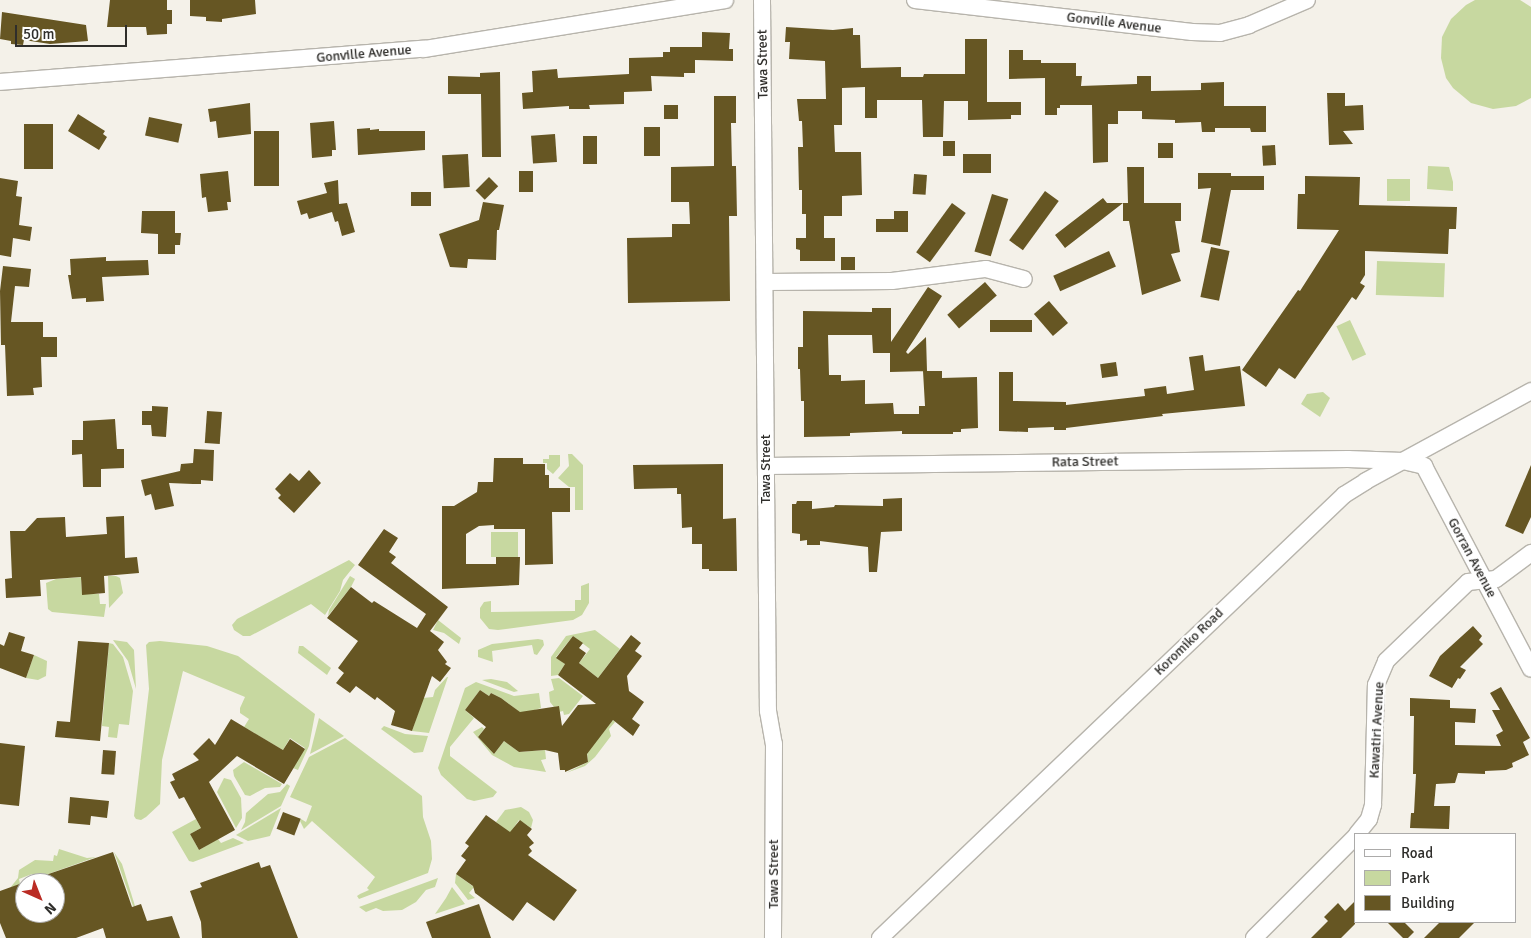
<!DOCTYPE html>
<html>
<head>
<meta charset="utf-8">
<style>
	body { margin:0 }
	#map { position:relative; width:1531px; height:938px; overflow:hidden; background:#f4f1e9; font-family:Signika,sans-serif }
	div>[style] { position:absolute }
	.green>* { inset:0; background:#c7d8a0; transform-origin:0 0 }
	.building>* { inset:0; background:#665623; transform-origin:0 0 }
	.roads { filter:drop-shadow(1px 0 #b7b4ac) drop-shadow(-1px 0 #b7b4ac) drop-shadow(0 1px #b7b4ac) drop-shadow(0 -1px #b7b4ac) }
	.minor>* { height:16px; margin:-8px; padding:0 8px; transform-origin:8px; border-radius:8px; background:#fff }
	span { translate:-50% -50%; white-space:nowrap; text-align:center; line-height:1.15; -webkit-text-stroke:5px #fff; paint-order:stroke }
	.street-label { font-size:14px; color:#2f2e2b }
	.legend { position:absolute; left:1354px; top:833px; width:162px; height:90px; box-sizing:border-box; background:#fff; border:1px solid #acabaa; margin:0; padding:6px 9px; list-style:none; font-size:15px; color:#2f2e2b }
	.legend li { display:flex; align-items:center; gap:10px; height:25px }
	.legend b { width:25px; border:1px solid #acabaa }
	.north { position:absolute; left:15px; top:873px; width:50px; height:50px; box-sizing:border-box; background:#fff; border:1px solid #acabaa; border-radius:50%; rotate:136deg; font-size:14px; font-weight:700; line-height:20px; text-align:center; color:#2f2e2b }
	.north::after { content:''; display:block; margin:auto; width:18px; height:22px; background:#ba2c24; clip-path:polygon(50% 0,100% 100%,50% 72%,0 100%) }
	.scale { position:absolute; left:15px; top:25px; width:112px; height:22px; box-sizing:border-box; border:2px solid #2f2e2b; border-top:0; padding-left:6px; font-size:15px; line-height:18px; white-space:nowrap; color:#2f2e2b; -webkit-text-stroke:4px #fff; paint-order:stroke }
</style>
</head>
<body>
<div id="map">
	<div class="green">
		<i style="clip-path:polygon(1475px 0,1520px 0,1531px 7px,1531px 98px,1516px 106px,1493px 109px,1471px 103px,1453px 88px,1446px 78px,1441px 58px,1442px 37px,1451px 19px,1466px 5px)"></i>
		<i style="clip-path:polygon(1428px 166px,1449px 167px,1453px 182px,1453px 191px,1427px 189px)"></i>
		<i style="left:1387px;top:179px;width:23px;height:22px"></i>
		<i style="left:1377px;top:261px;width:68px;height:34px;rotate:2deg"></i>
		<i style="left:1350px;top:320px;width:38px;height:15px;rotate:65deg"></i>
		<i style="clip-path:polygon(1323px 392px,1330px 398px,1320px 417px,1301px 404px,1307px 394px)"></i>
		<i style="clip-path:polygon(568px 454px,572px 454px,583px 465px,583px 510px,575px 510px,575px 487px,569px 487px,558px 478px,569px 466px)"></i>
		<i style="clip-path:polygon(549px 455px,560px 455px,560px 466px,553px 474px,547px 469px,547px 463px,543px 463px,543px 459px,549px 459px)"></i>
		<i style="left:491px;top:532px;width:27px;height:25px"></i>
		<i style="clip-path:polygon(349px 560px,355px 565px,343px 580px,340px 591px,325px 615px,311px 604px,250px 636px,243px 636px,234px 630px,232px 625px,237px 619px)"></i>
		<i style="clip-path:polygon(99px 576px,99px 578px,81px 580px,82px 594px,99px 594px,100px 604px,106px 604px,104px 617px,52px 612px,48px 609px,46px 583px,56px 579px)"></i>
		<i style="clip-path:polygon(108px 576px,116px 576px,120px 578px,123px 593px,109px 608px)"></i>
		<i style="clip-path:polygon(350px 576px,355px 579px,351px 587px,328px 616px,329px 610px)"></i>
		<i style="clip-path:polygon(589px 583px,589px 603px,582px 615px,573px 620px,498px 630px,489px 629px,480px 618px,480px 608px,484px 602px,491px 601px,491px 612px,575px 611px,575px 600px,581px 600px,581px 586px)"></i>
		<i style="clip-path:polygon(438px 620px,461px 638px,459px 644px,444px 633px,433px 630px)"></i>
		<i style="clip-path:polygon(595px 630px,620px 649px,598px 678px,579px 663px,590px 649px,573px 636px,556px 657px,565px 664px,558px 675px,551px 676px,551px 657px,566px 636px)"></i>
		<i style="clip-path:polygon(538px 639px,543px 640px,544px 645px,537px 655px,534px 654px,532px 645px,492px 651px,493px 662px,478px 657px,478px 650px,492px 644px)"></i>
		<i style="clip-path:polygon(113px 640px,127px 642px,134px 650px,136px 689px,128px 661px)"></i>
		<i style="clip-path:polygon(160px 641px,207px 646px,238px 656px,315px 714px,309px 746px,298px 770px,293px 768px,305px 748px,290px 738px,283px 750px,244px 727px,249px 719px,240px 713px,240px 708px,245px 697px,183px 671px,162px 760px,160px 804px,146px 817px,141px 820px,136px 819px,134px 816px,149px 689px,146px 645px,149px 642px)"></i>
		<i style="clip-path:polygon(109px 643px,113px 644px,123px 657px,133px 691px,129px 725px,119px 724px,117px 738px,108px 737px,109px 727px,102px 726px)"></i>
		<i style="clip-path:polygon(299px 646px,303px 646px,331px 668px,327px 675px,298px 653px)"></i>
		<i style="clip-path:polygon(34px 655px,47px 661px,46px 676px,38px 680px,26px 678px)"></i>
		<i style="clip-path:polygon(447px 677px,448px 677px,429px 733px,412px 731px,423px 698px,433px 697px,435px 690px)"></i>
		<i style="clip-path:polygon(559px 678px,583px 696px,569px 714px,564px 715px,563px 711px,559px 712px,558px 706px,554px 707px,550px 702px,549px 692px,554px 690px,551px 679px)"></i>
		<i style="clip-path:polygon(491px 679px,507px 682px,518px 691px,514px 692px,482px 680px)"></i>
		<i style="clip-path:polygon(476px 682px,514px 696px,539px 693px,541px 708px,522px 714px,501px 698px,491px 693px,489px 696px,480px 690px,465px 710px,474px 718px,450px 747px,450px 756px,497px 792px,493px 797px,474px 801px,467px 799px,441px 775px,438px 768px,465px 688px)"></i>
		<i style="clip-path:polygon(319px 718px,344px 736px,310px 754px)"></i>
		<i style="clip-path:polygon(613px 720px,615px 722px,609px 729px,611px 736px,595px 757px,585px 766px,566px 773px,588px 762px,587px 752px)"></i>
		<i style="clip-path:polygon(384px 726px,405px 734px,428px 736px,423px 752px,414px 753px,381px 729px)"></i>
		<i style="clip-path:polygon(482px 727px,484px 729px,478px 737px,494px 754px,504px 741px,519px 752px,545px 750px,546px 759px,541px 760px,546px 772px,514px 767px,492px 755px,473px 732px)"></i>
		<i style="clip-path:polygon(345px 738px,422px 796px,423px 817px,431px 841px,432px 859px,428px 873px,359px 899px,357px 896px,360px 894px,369px 890px,367px 888px,375px 877px,312px 821px,304px 829px,300px 821px,301px 819px,306px 822px,312px 806px,290px 797px,309px 757px)"></i>
		<i style="clip-path:polygon(244px 762px,282px 784px,280px 787px,265px 788px,250px 796px,245px 795px,234px 776px,233px 770px)"></i>
		<i style="clip-path:polygon(224px 778px,231px 780px,241px 798px,242px 818px,236px 828px,217px 792px)"></i>
		<i style="clip-path:polygon(287px 784px,290px 786px,281px 806px,241px 830px,245px 822px,246px 813px,268px 794px,280px 792px)"></i>
		<i style="clip-path:polygon(521px 807px,529px 812px,533px 820px,531px 828px,519px 820px,510px 833px,496px 822px,505px 810px)"></i>
		<i style="clip-path:polygon(281px 808px,270px 836px,248px 841px,236px 835px)"></i>
		<i style="clip-path:polygon(196px 819px,201px 828px,190px 834px,199px 850px,218px 839px,221px 843px,233px 838px,244px 843px,193px 862px,189px 861px,172px 832px)"></i>
		<i style="clip-path:polygon(59px 849px,87px 858px,96px 857px,34px 879px,32px 874px,19px 879px,20px 884px,10px 888px,18px 878px,19px 870px,35px 860px,53px 861px,54px 855px,57px 856px)"></i>
		<i style="clip-path:polygon(114px 852px,122px 864px,135px 906px,133px 906px)"></i>
		<i style="clip-path:polygon(456px 874px,474px 887px,469px 893px,475px 898px,468px 900px,455px 883px)"></i>
		<i style="clip-path:polygon(438px 878px,435px 887px,426px 890px,416px 902px,402px 910px,383px 911px,376px 908px,366px 912px,359px 907px)"></i>
		<i style="clip-path:polygon(452px 887px,465px 904px,435px 914px,446px 898px)"></i>
	</div>
	<div class="building">
		<i style="clip-path:polygon(110px 0,167px 0,167px 10px,172px 10px,172px 24px,167px 24px,167px 34px,147px 35px,146px 27px,107px 27px)"></i>
		<i style="clip-path:polygon(190px 0,255px 0,256px 14px,222px 19px,222px 22px,206px 21px,206px 17px,190px 16px)"></i>
		<i style="clip-path:polygon(2px 12px,86px 25px,88px 41px,50px 44px,24px 40px,23px 45px,11px 44px,11px 41px,0 39px)"></i>
		<i style="clip-path:polygon(786px 27px,833px 30px,853px 28px,853px 35px,860px 35px,861px 68px,901px 67px,901px 77px,923px 77px,924px 74px,965px 74px,965px 39px,987px 39px,987px 102px,1021px 102px,1021px 115px,1011px 115px,1011px 119px,968px 120px,968px 101px,944px 101px,943px 137px,923px 137px,922px 100px,877px 100px,877px 118px,865px 118px,865px 87px,842px 88px,842px 125px,834px 125px,835px 152px,861px 152px,862px 195px,842px 196px,842px 216px,824px 216px,824px 238px,835px 238px,835px 261px,800px 261px,800px 250px,796px 249px,796px 238px,806px 238px,806px 214px,802px 214px,802px 190px,799px 190px,798px 147px,803px 147px,802px 121px,799px 121px,797px 99px,826px 99px,825px 61px,789px 59px,790px 42px,785px 42px)"></i>
		<i style="clip-path:polygon(702px 32px,730px 33px,729px 49px,733px 49px,733px 61px,695px 60px,695px 73px,684px 73px,684px 77px,651px 76px,652px 91px,624px 92px,624px 104px,589px 105px,590px 109px,569px 109px,569px 106px,523px 109px,522px 93px,533px 92px,532px 71px,557px 69px,558px 78px,629px 74px,629px 58px,663px 57px,663px 52px,670px 52px,670px 47px,702px 47px)"></i>
		<i style="clip-path:polygon(1009px 50px,1023px 50px,1023px 60px,1041px 60px,1041px 63px,1076px 63px,1076px 76px,1082px 76px,1081px 86px,1137px 84px,1137px 76px,1151px 76px,1151px 91px,1201px 90px,1201px 83px,1224px 82px,1224px 106px,1266px 106px,1266px 132px,1251px 132px,1250px 128px,1215px 128px,1215px 132px,1202px 132px,1201px 122px,1175px 123px,1175px 120px,1142px 119px,1142px 111px,1118px 111px,1118px 124px,1108px 124px,1108px 162px,1093px 163px,1092px 105px,1060px 105px,1060px 108px,1057px 108px,1057px 115px,1045px 115px,1045px 78px,1009px 79px)"></i>
		<i style="clip-path:polygon(500px 72px,501px 157px,482px 157px,481px 94px,448px 94px,448px 76px,480px 77px,480px 73px)"></i>
		<i style="clip-path:polygon(1327px 93px,1345px 93px,1345px 106px,1363px 105px,1364px 130px,1343px 131px,1353px 144px,1329px 145px)"></i>
		<i style="clip-path:polygon(714px 96px,736px 96px,736px 123px,731px 123px,732px 166px,736px 166px,737px 216px,729px 216px,730px 301px,628px 303px,627px 238px,672px 237px,672px 224px,690px 224px,689px 202px,671px 202px,671px 167px,714px 166px)"></i>
		<i style="clip-path:polygon(250px 103px,251px 134px,218px 138px,216px 121px,210px 122px,208px 109px)"></i>
		<i style="left:664px;top:105px;width:14px;height:14px"></i>
		<i style="clip-path:polygon(78px 114px,105px 131px,103px 134px,107px 137px,99px 150px,68px 131px)"></i>
		<i style="left:149px;top:117px;width:34px;height:19px;rotate:12deg"></i>
		<i style="clip-path:polygon(334px 121px,336px 150px,332px 150px,332px 156px,312px 158px,310px 123px)"></i>
		<i style="left:24px;top:124px;width:29px;height:45px"></i>
		<i style="left:644px;top:127px;width:16px;height:29px"></i>
		<i style="clip-path:polygon(370px 128px,370px 130px,379px 129px,379px 131px,425px 131px,425px 150px,358px 155px,357px 129px)"></i>
		<i style="left:279px;top:131px;width:55px;height:25px;rotate:90deg"></i>
		<i style="left:555px;top:134px;width:28px;height:24px;rotate:86deg"></i>
		<i style="left:583px;top:136px;width:14px;height:28px"></i>
		<i style="left:943px;top:141px;width:12px;height:15px"></i>
		<i style="left:1173px;top:143px;width:15px;height:15px;rotate:90deg"></i>
		<i style="left:1275px;top:145px;width:20px;height:13px;rotate:87deg"></i>
		<i style="left:468px;top:154px;width:33px;height:26px;rotate:87deg"></i>
		<i style="left:991px;top:154px;width:19px;height:28px;rotate:90deg"></i>
		<i style="clip-path:polygon(1127px 167px,1144px 167px,1144px 203px,1181px 203px,1181px 221px,1175px 221px,1180px 252px,1171px 254px,1181px 281px,1142px 295px,1129px 221px,1123px 221px,1123px 203px,1065px 248px,1055px 235px,1103px 198px,1107px 203px,1128px 203px)"></i>
		<i style="clip-path:polygon(228px 171px,231px 202px,227px 202px,228px 210px,208px 212px,206px 197px,202px 198px,200px 174px)"></i>
		<i style="left:519px;top:171px;width:14px;height:21px"></i>
		<i style="clip-path:polygon(1198px 173px,1231px 173px,1231px 176px,1264px 176px,1264px 190px,1231px 190px,1220px 246px,1201px 242px,1211px 188px,1198px 189px)"></i>
		<i style="left:914px;top:174px;width:13px;height:20px;rotate:4deg"></i>
		<i style="clip-path:polygon(1305px 176px,1360px 177px,1359px 205px,1457px 207px,1456px 229px,1449px 229px,1448px 254px,1365px 251px,1365px 275px,1360px 283px,1365px 286px,1356px 300px,1352px 297px,1295px 379px,1279px 368px,1266px 387px,1242px 370px,1298px 290px,1300px 291px,1339px 230px,1297px 229px,1298px 194px,1305px 194px)"></i>
		<i style="left:489px;top:177px;width:13px;height:19px;rotate:45deg"></i>
		<i style="clip-path:polygon(0 178px,18px 181px,16px 196px,22px 197px,19px 225px,32px 227px,30px 241px,13px 238px,11px 257px,0 255px)"></i>
		<i style="clip-path:polygon(338px 180px,339px 204px,347px 203px,355px 232px,342px 236px,338px 221px,335px 222px,332px 212px,309px 219px,307px 213px,301px 215px,297px 201px,327px 193px,324px 183px)"></i>
		<i style="left:1045px;top:191px;width:17px;height:61px;rotate:36deg"></i>
		<i style="left:411px;top:192px;width:20px;height:14px"></i>
		<i style="left:992px;top:194px;width:17px;height:60px;rotate:17deg"></i>
		<i style="clip-path:polygon(483px 202px,504px 205px,499px 230px,497px 230px,496px 260px,468px 259px,467px 268px,450px 267px,439px 234px,479px 220px)"></i>
		<i style="left:952px;top:203px;width:17px;height:61px;rotate:36deg"></i>
		<i style="clip-path:polygon(142px 211px,175px 211px,175px 233px,181px 233px,180px 245px,175px 245px,175px 254px,158px 254px,158px 234px,141px 233px)"></i>
		<i style="clip-path:polygon(894px 211px,908px 211px,908px 232px,876px 232px,876px 219px,894px 219px)"></i>
		<i style="left:1211px;top:247px;width:19px;height:51px;rotate:12deg"></i>
		<i style="left:1109px;top:251px;width:17px;height:61px;rotate:66deg"></i>
		<i style="clip-path:polygon(106px 257px,106px 261px,148px 260px,149px 275px,102px 277px,104px 301px,86px 302px,86px 298px,72px 299px,68px 275px,71px 275px,70px 259px)"></i>
		<i style="left:841px;top:257px;width:14px;height:13px"></i>
		<i style="clip-path:polygon(3px 266px,31px 269px,29px 287px,15px 286px,11px 322px,43px 322px,43px 337px,57px 337px,57px 357px,41px 357px,42px 387px,33px 388px,34px 395px,7px 396px,5px 345px,1px 345px,0 291px)"></i>
		<i style="left:985px;top:282px;width:18px;height:50px;rotate:49deg"></i>
		<i style="clip-path:polygon(928px 287px,942px 296px,906px 352px,908px 354px,926px 337px,927px 371px,890px 372px,890px 353px,873px 353px,872px 335px,828px 335px,829px 375px,841px 375px,841px 381px,865px 380px,865px 404px,893px 403px,894px 414px,919px 414px,919px 406px,925px 406px,923px 371px,942px 371px,942px 378px,977px 377px,978px 428px,961px 429px,961px 432px,953px 432px,953px 434px,902px 434px,902px 431px,850px 433px,850px 436px,804px 437px,804px 401px,801px 401px,800px 369px,798px 369px,798px 347px,803px 347px,803px 311px,872px 312px,872px 308px,891px 308px,891px 342px)"></i>
		<i style="left:1049px;top:301px;width:29px;height:20px;rotate:49deg"></i>
		<i style="left:990px;top:320px;width:42px;height:12px"></i>
		<i style="clip-path:polygon(1203px 355px,1205px 371px,1240px 366px,1245px 406px,1162px 414px,1163px 416px,1066px 428px,1066px 430px,1054px 430px,1054px 427px,1028px 428px,1028px 432px,999px 431px,999px 372px,1013px 372px,1013px 401px,1066px 402px,1066px 405px,1145px 396px,1144px 389px,1166px 386px,1167px 394px,1194px 390px,1189px 357px)"></i>
		<i style="left:1116px;top:362px;width:14px;height:16px;rotate:82deg"></i>
		<i style="clip-path:polygon(152px 406px,168px 407px,166px 437px,152px 436px,151px 425px,142px 425px,142px 411px,152px 411px)"></i>
		<i style="left:207px;top:411px;width:15px;height:32px;rotate:4deg"></i>
		<i style="clip-path:polygon(115px 419px,117px 449px,124px 449px,124px 468px,101px 469px,101px 487px,83px 487px,82px 454px,72px 455px,72px 440px,83px 440px,83px 421px)"></i>
		<i style="clip-path:polygon(194px 449px,214px 450px,213px 481px,201px 480px,201px 484px,193px 484px,169px 483px,174px 506px,155px 510px,151px 494px,145px 496px,141px 480px,180px 471px,181px 464px,193px 463px)"></i>
		<i style="clip-path:polygon(494px 458px,523px 458px,523px 464px,545px 464px,545px 475px,549px 475px,549px 488px,570px 488px,570px 512px,552px 512px,553px 564px,525px 565px,525px 529px,494px 529px,494px 525px,479px 526px,466px 534px,466px 564px,496px 564px,496px 557px,520px 557px,519px 585px,442px 589px,442px 506px,454px 506px,477px 492px,478px 482px,493px 482px)"></i>
		<i style="clip-path:polygon(723px 464px,723px 519px,736px 518px,737px 571px,709px 571px,709px 569px,702px 569px,702px 544px,692px 544px,692px 527px,682px 528px,681px 494px,677px 494px,677px 488px,634px 489px,633px 465px)"></i>
		<i style="clip-path:polygon(1531px 465px,1531px 517px,1523px 534px,1505px 526px)"></i>
		<i style="clip-path:polygon(309px 470px,321px 483px,294px 513px,278px 498px,281px 495px,275px 489px,290px 473px,299px 481px)"></i>
		<i style="clip-path:polygon(902px 498px,902px 531px,881px 532px,877px 572px,869px 572px,868px 547px,820px 541px,820px 545px,807px 545px,807px 540px,800px 541px,800px 534px,792px 533px,792px 504px,796px 504px,797px 501px,812px 501px,812px 509px,834px 507px,835px 505px,883px 506px,883px 499px)"></i>
		<i style="clip-path:polygon(124px 516px,125px 558px,137px 557px,139px 573px,104px 576px,105px 593px,82px 595px,81px 577px,40px 580px,41px 596px,6px 598px,5px 579px,12px 578px,10px 531px,25px 531px,37px 518px,65px 517px,66px 537px,107px 534px,106px 517px)"></i>
		<i style="clip-path:polygon(384px 529px,398px 538px,389px 552px,396px 557px,391px 563px,448px 607px,430px 631px,444px 642px,438px 650px,447px 662px,445px 664px,451px 668px,440px 682px,432px 676px,412px 731px,391px 725px,395px 711px,377px 697px,375px 700px,356px 686px,350px 693px,336px 683px,344px 673px,338px 668px,358px 641px,327px 618px,351px 587px,372px 603px,374px 601px,417px 628px,426px 614px,358px 565px)"></i>
		<i style="clip-path:polygon(1473px 626px,1482px 636px,1479px 640px,1483px 644px,1460px 667px,1466px 670px,1460px 679px,1458px 678px,1452px 688px,1429px 676px,1440px 656px)"></i>
		<i style="clip-path:polygon(9px 632px,25px 637px,21px 651px,34px 655px,26px 678px,0 668px,0 644px,4px 646px)"></i>
		<i style="clip-path:polygon(631px 635px,641px 643px,635px 651px,642px 656px,627px 676px,629px 691px,644px 702px,632px 719px,640px 725px,633px 736px,613px 720px,587px 754px,588px 762px,565px 772px,565px 770px,560px 770px,558px 753px,545px 750px,519px 752px,504px 741px,494px 754px,478px 737px,486px 727px,465px 710px,480px 690px,489px 696px,491px 693px,501px 698px,520px 712px,559px 706px,562px 726px,578px 705px,596px 704px,558px 675px,565px 664px,556px 658px,573px 636px,583px 643px,579px 648px,586px 653px,579px 663px,598px 678px)"></i>
		<i style="clip-path:polygon(78px 641px,109px 643px,100px 741px,55px 737px,57px 721px,70px 722px)"></i>
		<i style="clip-path:polygon(1501px 687px,1530px 738px,1523px 742px,1529px 755px,1512px 763px,1513px 767px,1506px 770px,1485px 771px,1485px 774px,1458px 773px,1455px 783px,1436px 784px,1434px 806px,1450px 806px,1449px 829px,1410px 828px,1411px 813px,1414px 813px,1416px 774px,1413px 774px,1414px 716px,1410px 716px,1410px 698px,1450px 700px,1450px 708px,1476px 709px,1475px 723px,1455px 722px,1455px 745px,1501px 746px,1496px 735px,1503px 731px,1492px 710px,1500px 710px,1490px 693px)"></i>
		<i style="clip-path:polygon(231px 719px,283px 750px,290px 739px,305px 749px,284px 784px,237px 756px,209px 782px,235px 830px,199px 850px,190px 834px,201px 828px,184px 797px,179px 799px,170px 782px,175px 780px,172px 774px,199px 760px,193px 754px,209px 738px,215px 745px)"></i>
		<i style="clip-path:polygon(0 743px,25px 746px,19px 806px,0 804px)"></i>
		<i style="left:103px;top:750px;width:13px;height:24px;rotate:4deg"></i>
		<i style="clip-path:polygon(70px 797px,109px 801px,107px 818px,91px 816px,90px 825px,68px 823px)"></i>
		<i style="left:283px;top:812px;width:19px;height:18px;rotate:21deg"></i>
		<i style="clip-path:polygon(486px 815px,510px 832px,520px 820px,532px 829px,527px 835px,534px 843px,529px 847px,532px 851px,528px 855px,577px 890px,554px 921px,527px 902px,513px 921px,475px 893px,473px 886px,456px 874px,466px 860px,461px 856px,469px 846px,465px 843px)"></i>
		<i style="clip-path:polygon(113px 852px,132px 907px,141px 904px,147px 921px,172px 916px,180px 938px,106px 938px,103px 928px,76px 938px,6px 938px,0 923px,0 891px,25px 882px,25px 913px,55px 913px,55px 883px,28px 883px,28px 881px)"></i>
		<i style="clip-path:polygon(259px 862px,261px 868px,270px 865px,298px 938px,202px 938px,201px 922px,190px 891px,202px 887px,200px 883px)"></i>
		<i style="clip-path:polygon(1355px 901px,1355px 924px,1341px 938px,1311px 938px,1328px 921px,1324px 917px,1338px 903px,1345px 911px)"></i>
		<i style="clip-path:polygon(479px 904px,491px 938px,432px 938px,426px 922px)"></i>
		<i style="clip-path:polygon(1387px 922px,1404px 922px,1414px 932px,1408px 938px,1403px 938px)"></i>
		<i style="clip-path:polygon(1440px 922px,1475px 922px,1459px 938px,1424px 938px)"></i>
	</div>
	<div class="roads">
		<div class="minor">
			<i style="left:762px;top:0;width:711px;rotate:89.52deg"></i>
			<i style="left:768px;top:711px;width:34px;rotate:80deg"></i>
			<i style="left:774px;top:744px;width:194px;rotate:90.3deg"></i>
			<i style="left:915px;top:0;width:279px;rotate:6.6deg"></i>
			<i style="left:1192px;top:32px;width:28px;rotate:2deg"></i>
			<i style="left:1220px;top:33px;width:30px;rotate:-15deg"></i>
			<i style="left:1249px;top:25px;width:63px;rotate:-23.3deg"></i>
			<i style="left:0;top:82px;width:425px;rotate:-4.5deg"></i>
			<i style="left:424px;top:49px;width:305px;rotate:-9.2deg"></i>
			<i style="left:766px;top:282px;width:126px;rotate:-0.5deg"></i>
			<i style="left:892px;top:281px;width:95px;rotate:-7.3deg"></i>
			<i style="left:986px;top:269px;width:39px;rotate:15deg"></i>
			<i style="left:766px;top:466px;width:582px;rotate:-0.69deg"></i>
			<i style="left:1348px;top:459px;width:55px;rotate:2.1deg"></i>
			<i style="left:1403px;top:461px;width:22px;rotate:13deg"></i>
			<i style="left:1424px;top:466px;width:229px;rotate:62.2deg"></i>
			<i style="left:1357px;top:834px;width:19px;rotate:-51deg"></i>
			<i style="left:1369px;top:819px;width:15px;rotate:-74deg"></i>
			<i style="left:1373px;top:805px;width:120px;rotate:-88.6deg"></i>
			<i style="left:1376px;top:685px;width:26px;rotate:-67deg"></i>
			<i style="left:1386px;top:661px;width:114px;rotate:-43.9deg"></i>
			<i style="left:1468px;top:582px;width:28px;rotate:-6deg"></i>
			<i style="left:1496px;top:579px;width:44px;rotate:-36.6deg"></i>
			<i style="left:880px;top:938px;width:642px;rotate:-43.67deg"></i>
			<i style="left:1344px;top:495px;width:26px;rotate:-32deg"></i>
			<i style="left:1366px;top:481px;width:188px;rotate:-28.6deg"></i>
			<i style="left:1254px;top:938px;width:143px;rotate:-45deg"></i>
		</div>
	</div>
	<div class="street-label">
		<span style="left:1114px;top:23px;rotate:7deg">Gonville Avenue</span>
		<span style="left:364px;top:54px;rotate:-5deg">Gonville Avenue</span>
		<span style="left:763px;top:64px;rotate:-91deg">Tawa Street</span>
		<span style="left:1085px;top:462px;rotate:-1deg">Rata Street</span>
		<span style="left:766px;top:469px;rotate:-90deg">Tawa Street</span>
		<span style="left:1472px;top:558px;rotate:62deg">Gorran Avenue</span>
		<span style="left:1189px;top:642px;rotate:-44deg">Koromiko Road</span>
		<span style="left:1377px;top:730px;rotate:-87deg">Kawatiri Avenue</span>
		<span style="left:774px;top:874px;rotate:-90deg">Tawa Street</span>
	</div>
	<ul class="legend">
	<li><b style="height:6px;background:#fff"></b>Road</li>
	<li><b style="height:14px;background:#c7d8a0"></b>Park</li>
	<li><b style="height:14px;background:#665623"></b>Building</li>
	</ul>
	<div class="north">N</div>
	<div class="scale">50 m</div>
</div>
</body>
</html>
